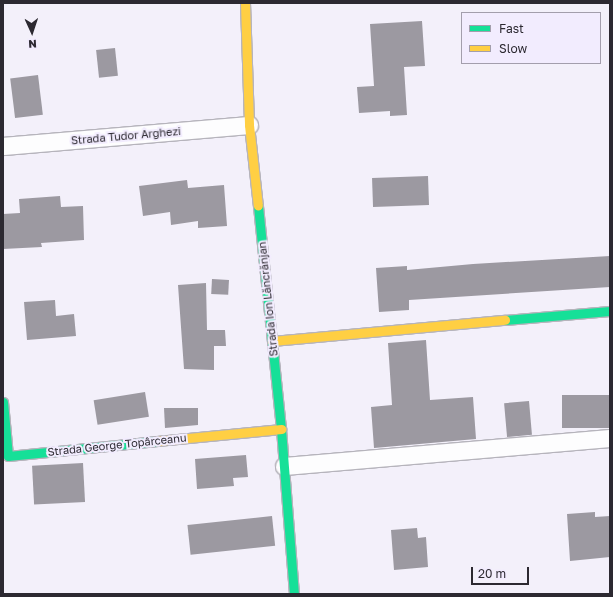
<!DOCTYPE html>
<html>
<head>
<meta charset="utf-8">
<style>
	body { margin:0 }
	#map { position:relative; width:613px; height:597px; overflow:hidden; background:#f3f0fa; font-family:"Golos Text",sans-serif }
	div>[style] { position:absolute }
	.building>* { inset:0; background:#9c99a1; transform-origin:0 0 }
	.roads { filter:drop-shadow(1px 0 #b6b4bc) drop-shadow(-1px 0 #b6b4bc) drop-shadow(0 1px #b6b4bc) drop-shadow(0 -1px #b6b4bc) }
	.street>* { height:17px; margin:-8.5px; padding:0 8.5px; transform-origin:8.5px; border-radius:8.5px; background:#fdfdfe }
	.fast>* { height:9px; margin:-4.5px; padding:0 4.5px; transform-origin:4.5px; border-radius:4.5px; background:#16e098 }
	.slow>* { height:9px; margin:-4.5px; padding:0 4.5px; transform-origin:4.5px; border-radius:4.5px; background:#ffcf43 }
	span { translate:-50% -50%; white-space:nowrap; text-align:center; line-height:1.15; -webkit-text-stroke:4px #f2ecfe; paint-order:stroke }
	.street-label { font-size:11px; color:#2c2931 }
	.frame { position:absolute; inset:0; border:4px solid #2c2931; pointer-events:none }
	.legend { position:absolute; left:461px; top:12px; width:140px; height:52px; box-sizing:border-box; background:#f2ecfe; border:1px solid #a39eac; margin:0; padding:5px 7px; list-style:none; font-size:12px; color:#2c2931 }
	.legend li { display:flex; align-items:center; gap:8px; height:20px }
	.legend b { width:20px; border:1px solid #a39eac }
	.north { position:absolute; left:12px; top:12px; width:40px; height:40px; -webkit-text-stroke:3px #f2ecfe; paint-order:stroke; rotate:177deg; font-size:11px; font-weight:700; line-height:16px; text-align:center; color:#2c2931 }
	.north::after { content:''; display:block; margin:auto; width:14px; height:18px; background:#2c2931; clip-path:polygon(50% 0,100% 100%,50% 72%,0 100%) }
	.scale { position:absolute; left:471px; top:567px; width:58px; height:18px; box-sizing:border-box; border:2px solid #2c2931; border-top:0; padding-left:5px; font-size:12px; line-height:14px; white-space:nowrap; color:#2c2931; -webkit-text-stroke:3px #f2ecfe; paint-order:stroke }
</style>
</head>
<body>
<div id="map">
	<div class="building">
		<i style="clip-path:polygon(422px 21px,425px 66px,404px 67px,407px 115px,390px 116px,390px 111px,359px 113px,357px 87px,374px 86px,370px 24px)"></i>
		<i style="left:115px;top:48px;width:28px;height:19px;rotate:84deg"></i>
		<i style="left:38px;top:75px;width:40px;height:28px;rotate:83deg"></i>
		<i style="left:428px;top:176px;width:29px;height:56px;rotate:88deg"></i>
		<i style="clip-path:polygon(187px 180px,188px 188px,224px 185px,227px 226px,198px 228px,198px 221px,171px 225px,170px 212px,143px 216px,139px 186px)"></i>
		<i style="clip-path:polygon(60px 196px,61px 207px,83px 206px,84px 240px,41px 243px,42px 247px,3px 249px,3px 214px,20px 213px,19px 199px)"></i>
		<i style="clip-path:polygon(610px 256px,610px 287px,409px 300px,409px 310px,379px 312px,376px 268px,407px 266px,407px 270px,473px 264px)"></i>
		<i style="left:212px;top:279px;width:17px;height:15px;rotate:3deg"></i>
		<i style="clip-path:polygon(206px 283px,207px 330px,225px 330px,226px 346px,214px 346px,214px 370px,184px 369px,178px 285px)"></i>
		<i style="clip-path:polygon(55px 300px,56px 316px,74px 314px,76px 336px,27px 340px,24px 302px)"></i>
		<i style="clip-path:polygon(426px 340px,430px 400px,473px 397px,476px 439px,374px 448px,371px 407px,392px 405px,388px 343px)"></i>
		<i style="left:145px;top:392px;width:25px;height:52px;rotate:81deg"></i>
		<i style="left:610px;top:395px;width:33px;height:48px;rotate:90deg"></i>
		<i style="left:529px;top:401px;width:34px;height:25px;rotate:85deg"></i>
		<i style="clip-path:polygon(164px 408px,198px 408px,198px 425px,165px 428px)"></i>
		<i style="clip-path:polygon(246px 455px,248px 477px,233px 478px,234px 486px,197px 489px,195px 459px)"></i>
		<i style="left:83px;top:463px;width:39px;height:51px;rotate:87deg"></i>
		<i style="clip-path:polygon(595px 512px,595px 517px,610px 516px,610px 557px,570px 561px,567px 514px)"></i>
		<i style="left:272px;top:516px;width:30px;height:85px;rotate:84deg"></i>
		<i style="clip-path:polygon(417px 528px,418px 538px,426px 537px,428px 567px,394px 570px,391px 530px)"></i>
	</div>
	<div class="roads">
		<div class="street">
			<i style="left:3px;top:146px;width:247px;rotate:-4.9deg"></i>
			<i style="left:284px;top:466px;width:327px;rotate:-4.9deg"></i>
		</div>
		<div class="fast">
			<i style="left:258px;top:206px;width:224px;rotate:84.1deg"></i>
			<i style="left:281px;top:429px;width:166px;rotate:85.5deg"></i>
			<i style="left:505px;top:320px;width:105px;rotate:-4.9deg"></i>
			<i style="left:3px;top:402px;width:54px;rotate:84.7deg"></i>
			<i style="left:8px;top:456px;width:150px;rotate:-5.7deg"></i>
		</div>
		<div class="slow">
			<i style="left:245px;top:3px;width:122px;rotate:88.1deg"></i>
			<i style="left:249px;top:125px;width:81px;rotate:83.7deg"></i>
			<i style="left:272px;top:341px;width:234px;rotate:-5.2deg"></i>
			<i style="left:157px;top:441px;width:125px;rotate:-5.5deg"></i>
		</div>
	</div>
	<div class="street-label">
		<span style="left:126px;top:136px;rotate:-5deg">Strada Tudor Arghezi</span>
		<span style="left:268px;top:299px;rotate:-96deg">Strada Ion Lăncrănjan</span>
		<span style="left:117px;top:445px;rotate:-6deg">Strada George Topârceanu</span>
	</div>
	<div class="frame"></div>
	<ul class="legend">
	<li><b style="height:5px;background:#16e098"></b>Fast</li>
	<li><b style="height:5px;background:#ffcf43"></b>Slow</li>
	</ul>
	<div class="north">N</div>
	<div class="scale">20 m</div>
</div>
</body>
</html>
